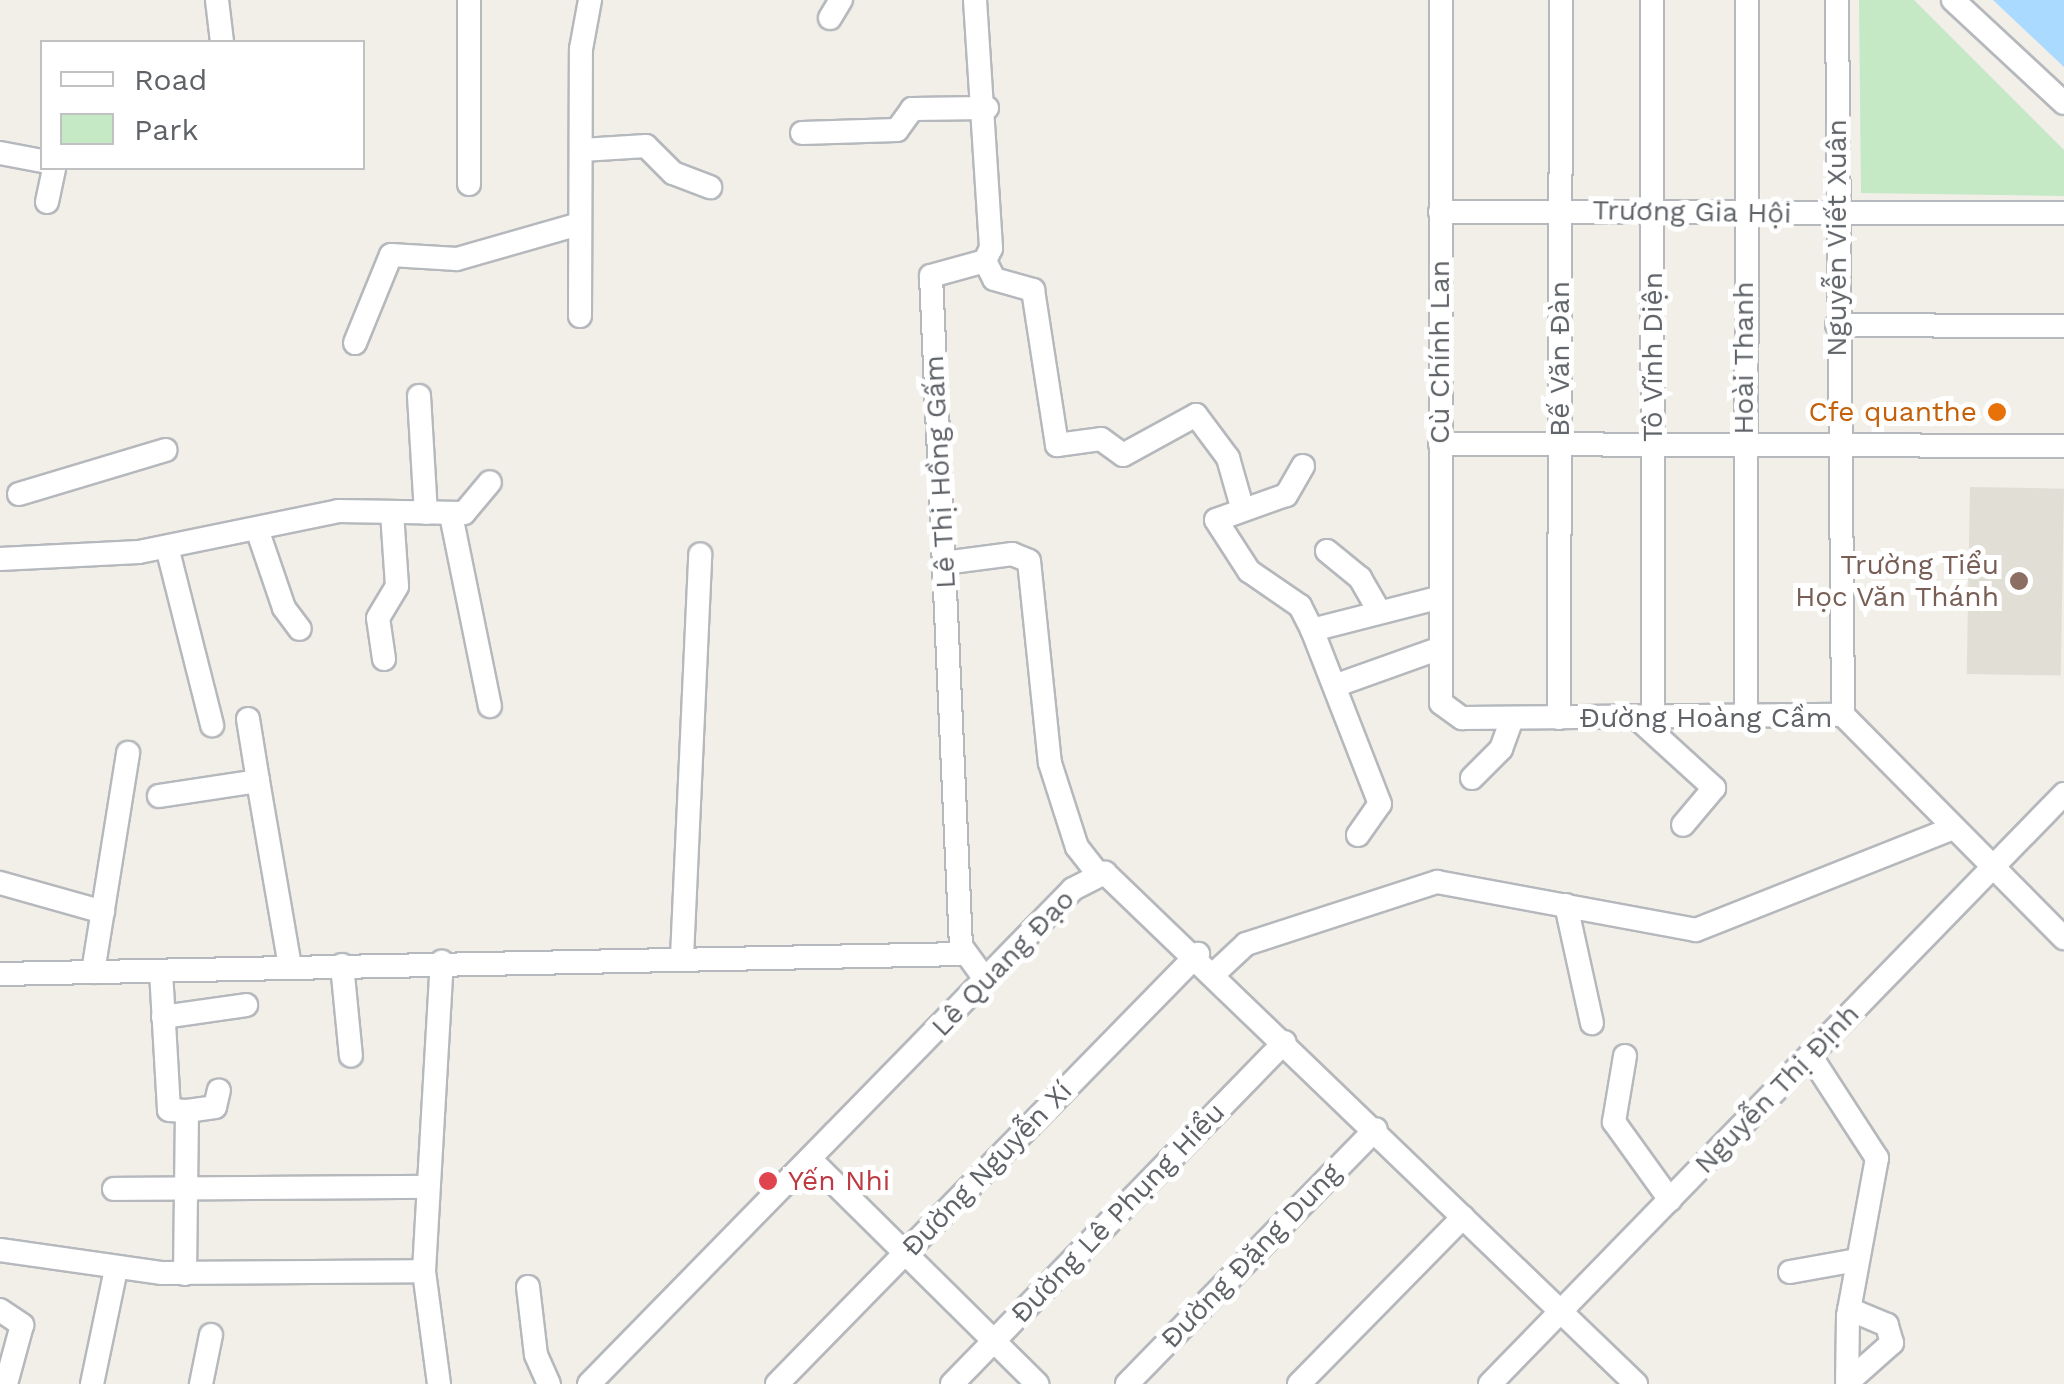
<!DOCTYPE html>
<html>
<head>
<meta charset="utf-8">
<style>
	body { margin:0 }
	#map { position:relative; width:2064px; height:1384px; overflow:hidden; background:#f1efe8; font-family:"Work Sans",sans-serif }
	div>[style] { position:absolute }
	.education>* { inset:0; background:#e1ded6; transform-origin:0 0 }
	.green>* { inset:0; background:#c5e8c5 }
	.water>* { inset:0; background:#aadaff }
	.roads { filter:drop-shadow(2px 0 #b5b8bc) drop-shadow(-2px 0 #b5b8bc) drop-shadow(0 2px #b5b8bc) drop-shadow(0 -2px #b5b8bc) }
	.minor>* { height:22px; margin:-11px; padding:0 11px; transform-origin:11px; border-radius:11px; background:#fff }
	.dots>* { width:28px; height:28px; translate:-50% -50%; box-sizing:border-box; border:5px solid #fff; border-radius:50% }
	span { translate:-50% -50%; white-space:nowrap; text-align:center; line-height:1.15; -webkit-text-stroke:10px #fff; paint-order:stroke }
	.street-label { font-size:28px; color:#5f6368 }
	.food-label { font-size:28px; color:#c56008 }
	.right { translate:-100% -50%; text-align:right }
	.education-label { font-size:28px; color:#785e54 }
	.health-label { font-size:28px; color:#be3a42 }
	.left { translate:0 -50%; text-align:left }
	.legend { position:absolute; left:40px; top:40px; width:325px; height:130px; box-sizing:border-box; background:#fff; border:2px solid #bfc1c3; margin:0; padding:12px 18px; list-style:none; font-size:30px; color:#5f6368 }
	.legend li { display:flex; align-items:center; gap:20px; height:50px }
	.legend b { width:50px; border:2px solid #bfc1c3 }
</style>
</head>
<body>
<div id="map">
	<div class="education">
		<i style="left:1970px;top:487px;width:94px;height:187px;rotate:1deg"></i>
	</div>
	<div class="green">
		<i style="clip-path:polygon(1859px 0,1914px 0,2064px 150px,2064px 196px,1861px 193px)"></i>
	</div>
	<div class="water">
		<i style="clip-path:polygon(1993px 0,2064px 0,2064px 67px)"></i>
	</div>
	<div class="roads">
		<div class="minor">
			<i style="left:217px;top:0;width:42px;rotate:83.2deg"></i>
			<i style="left:469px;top:0;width:184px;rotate:90deg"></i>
			<i style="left:975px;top:0;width:249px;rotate:86.3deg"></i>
			<i style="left:991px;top:248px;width:14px;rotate:115deg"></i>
			<i style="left:985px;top:261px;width:56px;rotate:164.5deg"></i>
			<i style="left:931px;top:276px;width:671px;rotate:87.44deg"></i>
			<i style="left:961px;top:946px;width:41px;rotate:54deg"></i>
			<i style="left:1441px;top:0;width:703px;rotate:90deg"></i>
			<i style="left:1441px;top:703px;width:26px;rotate:36deg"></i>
			<i style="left:1462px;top:718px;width:381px;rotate:-0.5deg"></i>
			<i style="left:1843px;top:715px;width:314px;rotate:45.3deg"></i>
			<i style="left:1652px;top:0;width:715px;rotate:89.92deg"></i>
			<i style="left:1837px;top:0;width:715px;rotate:89.52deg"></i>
			<i style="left:1953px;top:0;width:151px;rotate:42.9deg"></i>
			<i style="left:830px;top:18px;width:21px;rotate:-59deg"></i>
			<i style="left:802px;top:133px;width:95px;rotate:-1.8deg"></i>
			<i style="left:897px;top:130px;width:26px;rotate:-54deg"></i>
			<i style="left:912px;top:109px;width:75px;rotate:-0.8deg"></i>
			<i style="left:582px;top:150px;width:64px;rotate:-3.6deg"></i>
			<i style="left:646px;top:146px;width:38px;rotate:45deg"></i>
			<i style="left:673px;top:173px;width:40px;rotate:21deg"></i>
			<i style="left:0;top:153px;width:43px;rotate:10.8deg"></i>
			<i style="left:47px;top:202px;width:35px;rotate:-78deg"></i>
			<i style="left:1440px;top:212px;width:624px;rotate:0.09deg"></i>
			<i style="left:985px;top:261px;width:20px;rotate:63deg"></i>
			<i style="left:994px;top:279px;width:41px;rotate:15.8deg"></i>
			<i style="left:1033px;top:290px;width:157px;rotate:81.2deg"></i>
			<i style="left:1057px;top:445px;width:44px;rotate:-7.8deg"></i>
			<i style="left:1101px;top:439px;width:27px;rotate:36deg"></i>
			<i style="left:1123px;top:455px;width:83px;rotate:-28.7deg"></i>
			<i style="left:1196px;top:415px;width:54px;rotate:53.3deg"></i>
			<i style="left:1228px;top:458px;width:51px;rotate:74.1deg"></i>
			<i style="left:580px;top:316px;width:267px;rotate:-89.8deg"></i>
			<i style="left:581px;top:49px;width:50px;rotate:-79.6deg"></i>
			<i style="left:1837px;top:325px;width:227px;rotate:0.3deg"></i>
			<i style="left:355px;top:343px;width:95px;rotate:-67.8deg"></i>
			<i style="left:391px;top:255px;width:66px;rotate:3.5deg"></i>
			<i style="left:457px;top:259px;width:127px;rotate:-16deg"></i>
			<i style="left:419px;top:396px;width:117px;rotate:86.6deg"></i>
			<i style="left:1440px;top:444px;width:624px;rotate:0.18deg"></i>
			<i style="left:1303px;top:466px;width:34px;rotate:120deg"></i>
			<i style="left:1286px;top:495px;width:74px;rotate:160.3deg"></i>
			<i style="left:1216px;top:520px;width:61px;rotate:57.1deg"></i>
			<i style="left:1249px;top:571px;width:62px;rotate:34.5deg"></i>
			<i style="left:1300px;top:606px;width:27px;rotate:63deg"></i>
			<i style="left:19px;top:494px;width:153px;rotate:-16.7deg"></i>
			<i style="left:451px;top:515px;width:195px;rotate:78.5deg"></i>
			<i style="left:257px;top:529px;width:83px;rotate:71.1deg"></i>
			<i style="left:284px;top:608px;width:26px;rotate:53deg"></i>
			<i style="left:167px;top:547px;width:184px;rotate:75.8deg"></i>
			<i style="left:1327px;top:551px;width:43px;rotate:39.3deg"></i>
			<i style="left:1360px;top:578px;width:38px;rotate:60deg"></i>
			<i style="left:0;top:559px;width:139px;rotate:-2.9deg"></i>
			<i style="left:139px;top:552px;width:203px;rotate:-11.6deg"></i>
			<i style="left:338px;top:511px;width:126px;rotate:0.9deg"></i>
			<i style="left:464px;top:513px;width:40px;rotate:-50deg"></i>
			<i style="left:944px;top:563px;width:69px;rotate:-7.5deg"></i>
			<i style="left:1012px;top:554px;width:18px;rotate:22deg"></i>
			<i style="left:1029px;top:561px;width:203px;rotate:84.1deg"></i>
			<i style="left:1050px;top:763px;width:88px;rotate:72.2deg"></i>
			<i style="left:1077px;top:847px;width:34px;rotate:52deg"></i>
			<i style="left:384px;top:659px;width:41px;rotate:-98.3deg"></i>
			<i style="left:378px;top:618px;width:37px;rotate:-59deg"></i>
			<i style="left:397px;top:586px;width:74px;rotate:-93.9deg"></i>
			<i style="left:1340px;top:684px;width:104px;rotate:-19.7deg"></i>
			<i style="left:1635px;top:716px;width:107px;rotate:42.3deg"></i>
			<i style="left:1714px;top:788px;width:48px;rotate:130deg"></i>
			<i style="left:1746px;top:716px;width:716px;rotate:-89.92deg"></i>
			<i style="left:1559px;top:718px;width:718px;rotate:-89.84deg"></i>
			<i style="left:248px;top:719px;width:63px;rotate:80.8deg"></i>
			<i style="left:1472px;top:778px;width:41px;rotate:-45deg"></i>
			<i style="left:1501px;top:749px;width:32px;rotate:-70deg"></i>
			<i style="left:159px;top:796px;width:100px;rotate:-8.6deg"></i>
			<i style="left:258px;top:781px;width:188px;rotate:80.2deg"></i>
			<i style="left:1358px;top:835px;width:38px;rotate:-55deg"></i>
			<i style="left:1380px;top:804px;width:187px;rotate:-111.3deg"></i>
			<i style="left:1312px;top:630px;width:130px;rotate:-14.3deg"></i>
			<i style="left:0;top:883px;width:107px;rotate:15.7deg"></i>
			<i style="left:1566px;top:905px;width:121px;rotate:77.6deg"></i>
			<i style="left:682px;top:957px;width:403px;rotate:-87.4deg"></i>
			<i style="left:342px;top:965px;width:91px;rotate:84.4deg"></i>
			<i style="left:161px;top:971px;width:139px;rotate:86.7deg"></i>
			<i style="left:169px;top:1110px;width:18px;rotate:3deg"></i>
			<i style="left:187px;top:1111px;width:163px;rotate:90.7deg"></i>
			<i style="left:93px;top:972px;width:222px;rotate:-80.9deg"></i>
			<i style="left:1216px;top:972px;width:41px;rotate:-43deg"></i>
			<i style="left:1246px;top:944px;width:201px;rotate:-18deg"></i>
			<i style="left:1437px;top:882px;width:263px;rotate:10.5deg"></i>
			<i style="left:1696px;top:930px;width:274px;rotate:-21.6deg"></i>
			<i style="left:0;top:974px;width:963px;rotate:-1.19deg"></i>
			<i style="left:163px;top:1017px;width:84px;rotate:-8.2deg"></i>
			<i style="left:1810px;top:1055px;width:123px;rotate:57deg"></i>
			<i style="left:1877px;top:1158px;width:161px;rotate:100.4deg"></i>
			<i style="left:1848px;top:1316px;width:68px;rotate:90.8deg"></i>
			<i style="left:1625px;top:1056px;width:67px;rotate:99.5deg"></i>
			<i style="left:1614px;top:1122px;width:96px;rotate:54.3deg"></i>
			<i style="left:187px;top:1111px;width:28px;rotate:-8deg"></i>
			<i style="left:215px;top:1107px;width:17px;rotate:-77deg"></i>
			<i style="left:810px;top:1159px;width:320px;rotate:44.7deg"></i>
			<i style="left:114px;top:1189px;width:313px;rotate:-0.4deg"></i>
			<i style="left:0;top:1250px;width:164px;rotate:8.1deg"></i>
			<i style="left:162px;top:1273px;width:262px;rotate:-0.4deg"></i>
			<i style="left:1790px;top:1272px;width:68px;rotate:-10.2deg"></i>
			<i style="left:528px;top:1287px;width:68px;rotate:83.3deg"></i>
			<i style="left:536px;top:1355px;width:32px;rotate:66deg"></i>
			<i style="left:0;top:1310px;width:27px;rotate:34deg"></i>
			<i style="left:22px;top:1325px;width:61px;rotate:105.2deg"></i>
			<i style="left:1848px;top:1382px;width:59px;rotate:-41.6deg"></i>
			<i style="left:1892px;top:1343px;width:19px;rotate:-106deg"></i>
			<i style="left:1887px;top:1325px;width:41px;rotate:-157.2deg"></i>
			<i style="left:92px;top:1384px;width:117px;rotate:-78.2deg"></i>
			<i style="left:201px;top:1384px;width:50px;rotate:-78.5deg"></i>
			<i style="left:439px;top:1384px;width:114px;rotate:-97.6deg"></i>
			<i style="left:424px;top:1271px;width:310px;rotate:-86.7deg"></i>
			<i style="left:589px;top:1384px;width:692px;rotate:-45.64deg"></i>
			<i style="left:1073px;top:889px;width:36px;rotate:-27deg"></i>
			<i style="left:1105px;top:873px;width:737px;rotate:43.9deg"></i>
			<i style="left:777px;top:1384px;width:602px;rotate:-45.61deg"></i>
			<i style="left:952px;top:1384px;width:477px;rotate:-45.8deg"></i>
			<i style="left:1127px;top:1384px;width:356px;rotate:-45.7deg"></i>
			<i style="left:1299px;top:1384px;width:234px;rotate:-45.5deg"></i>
			<i style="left:1490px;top:1384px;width:823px;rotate:-45.79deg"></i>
		</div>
	</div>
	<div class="dots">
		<i style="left:1997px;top:412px;background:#e8710a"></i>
		<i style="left:2019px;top:581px;background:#8d6e63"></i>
		<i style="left:768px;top:1181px;background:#e0444e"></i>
	</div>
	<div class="street-label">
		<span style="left:1692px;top:212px;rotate:1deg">Trương Gia Hội</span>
		<span style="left:1837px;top:238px;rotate:-90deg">Nguyễn Viết Xuân</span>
		<span style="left:1440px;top:352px;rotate:-90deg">Cù Chính Lan</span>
		<span style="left:1653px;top:357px;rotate:-90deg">Tô Vĩnh Diện</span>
		<span style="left:1744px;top:358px;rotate:-90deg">Hoài Thanh</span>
		<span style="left:1560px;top:359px;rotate:-90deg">Bế Văn Đàn</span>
		<span style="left:940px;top:472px;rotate:-93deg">Lê Thị Hồng Gấm</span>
		<span style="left:1706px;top:718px">Đường Hoàng Cầm</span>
		<span style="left:1003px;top:963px;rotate:-46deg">Lê Quang Đạo</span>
		<span style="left:1777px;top:1089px;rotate:-46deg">Nguyễn Thị Định</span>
		<span style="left:987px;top:1169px;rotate:-46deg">Đường Nguyễn Xí</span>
		<span style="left:1118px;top:1213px;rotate:-46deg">Đường Lê Phụng Hiểu</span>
		<span style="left:1251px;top:1256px;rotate:-46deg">Đường Đặng Dung</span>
	</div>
	<div class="food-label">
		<span class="right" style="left:1977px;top:412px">Cfe quanthe</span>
	</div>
	<div class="education-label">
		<span class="right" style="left:1999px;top:581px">Trường Tiểu<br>Học Văn Thánh</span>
	</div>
	<div class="health-label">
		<span class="left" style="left:788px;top:1181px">Yến Nhi</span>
	</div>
	<ul class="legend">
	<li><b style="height:12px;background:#fff"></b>Road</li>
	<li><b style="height:28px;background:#c5e8c5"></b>Park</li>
	</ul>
</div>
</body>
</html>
